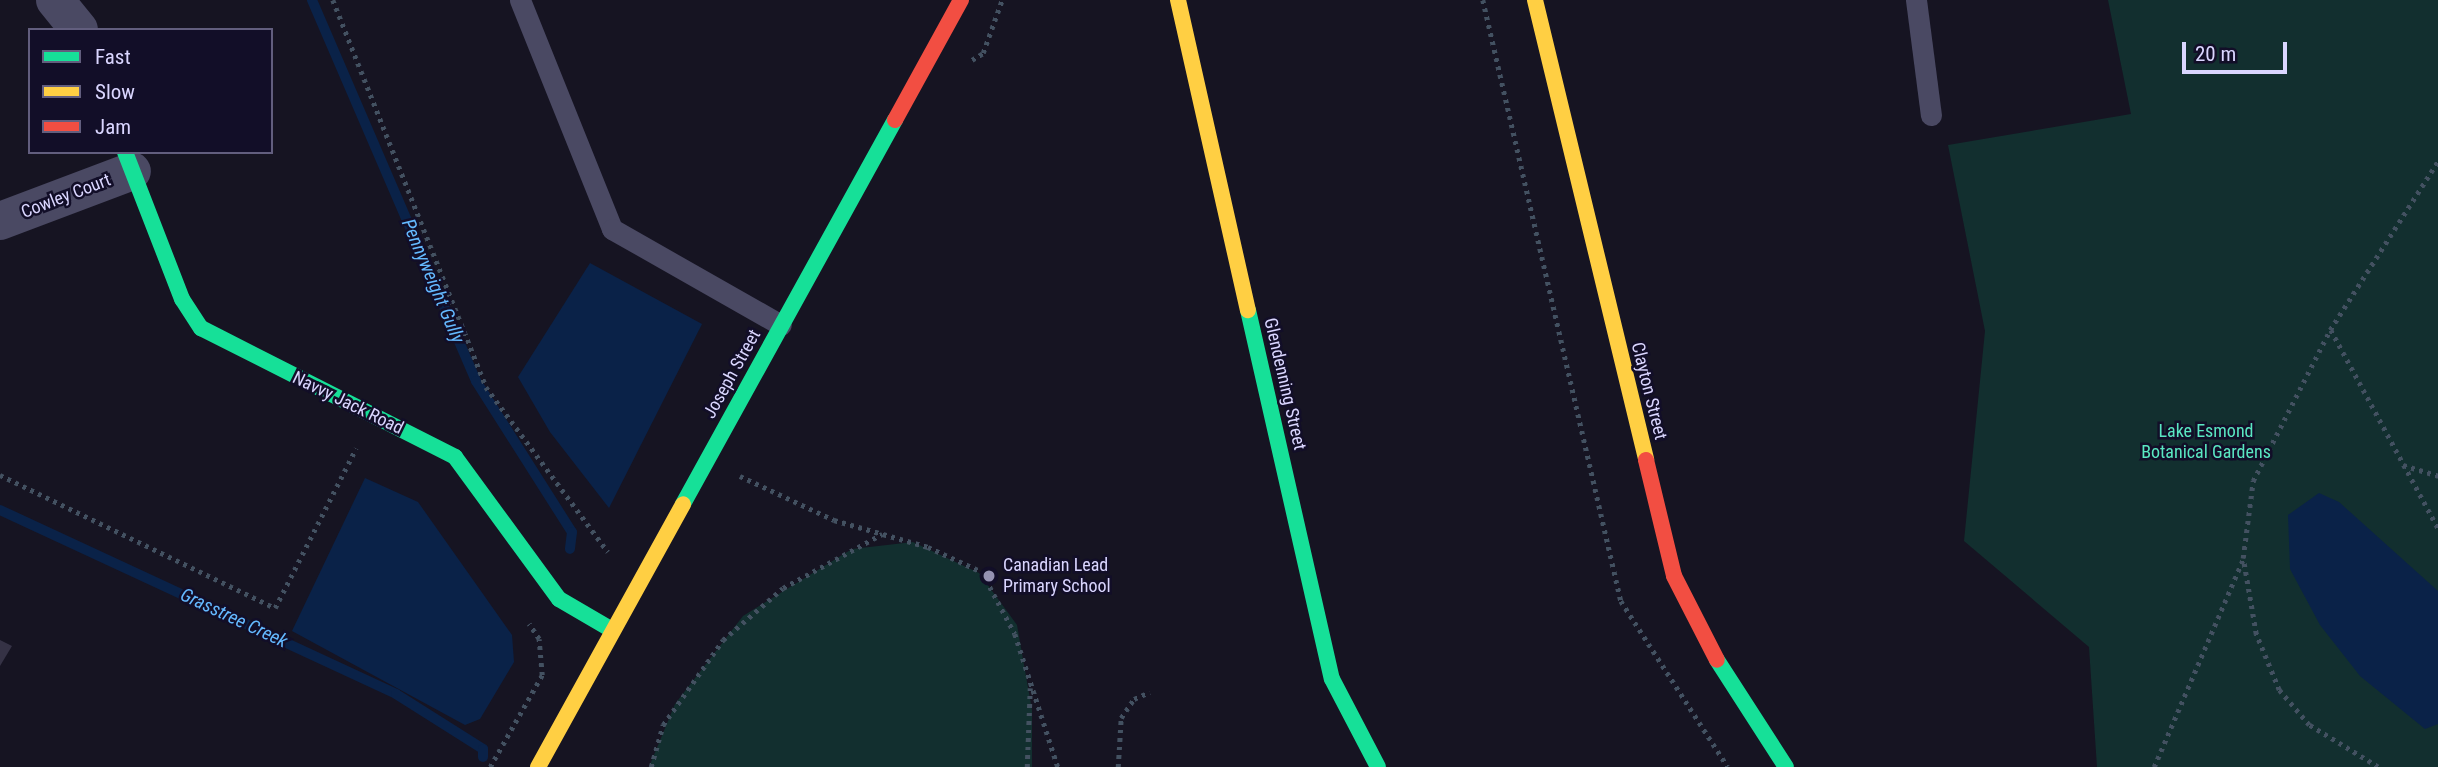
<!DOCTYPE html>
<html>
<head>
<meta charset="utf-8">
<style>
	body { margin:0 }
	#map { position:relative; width:2438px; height:767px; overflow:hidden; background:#161422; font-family:"Roboto Condensed",sans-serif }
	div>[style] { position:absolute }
	.green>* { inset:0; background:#122f2f }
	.water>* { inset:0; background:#0a2248 }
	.stream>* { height:10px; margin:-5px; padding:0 5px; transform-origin:5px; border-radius:5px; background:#0a2248 }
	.building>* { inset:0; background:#353245 }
	.path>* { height:4.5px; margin-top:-2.25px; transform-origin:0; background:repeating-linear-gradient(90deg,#435161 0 3.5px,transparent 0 8.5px) }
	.lane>* { height:21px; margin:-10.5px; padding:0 10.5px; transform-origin:10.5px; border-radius:10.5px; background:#4a4963 }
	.street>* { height:38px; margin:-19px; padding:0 19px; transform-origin:19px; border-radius:19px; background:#4a4963 }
	.fast>* { height:16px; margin:-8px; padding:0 8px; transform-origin:8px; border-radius:8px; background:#16e098 }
	.slow>* { height:16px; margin:-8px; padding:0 8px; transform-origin:8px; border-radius:8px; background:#ffcf43 }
	.jam>* { height:16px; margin:-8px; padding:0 8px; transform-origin:8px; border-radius:8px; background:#f24e42 }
	.dots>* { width:19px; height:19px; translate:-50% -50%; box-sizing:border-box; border:4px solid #120e28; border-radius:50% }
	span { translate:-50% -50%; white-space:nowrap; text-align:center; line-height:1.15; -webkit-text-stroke:5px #120e28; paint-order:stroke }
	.street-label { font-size:18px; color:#dad6ff }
	.park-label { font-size:18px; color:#5ae7c2 }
	.poi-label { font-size:18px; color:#dad6ff }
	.left { translate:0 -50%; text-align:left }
	.water-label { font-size:19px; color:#64b9ff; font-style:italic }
	.legend { position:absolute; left:28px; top:28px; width:245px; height:126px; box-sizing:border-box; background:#120e28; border:2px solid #625e7e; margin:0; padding:9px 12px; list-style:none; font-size:21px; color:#dad6ff }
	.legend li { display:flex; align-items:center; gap:14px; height:35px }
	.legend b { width:35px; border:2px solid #625e7e }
	.scale { position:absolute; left:2182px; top:42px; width:105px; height:32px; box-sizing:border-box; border:4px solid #dad6ff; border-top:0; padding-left:9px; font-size:21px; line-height:24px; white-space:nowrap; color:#dad6ff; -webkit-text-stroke:5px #120e28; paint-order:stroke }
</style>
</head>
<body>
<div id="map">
	<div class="green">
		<i style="clip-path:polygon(2108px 0,2438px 0,2438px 767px,2097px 767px,2089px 647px,1964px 541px,1985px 331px,1948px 145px,2131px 114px)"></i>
		<i style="clip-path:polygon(913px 542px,979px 573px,1017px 625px,1032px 710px,1032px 767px,649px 767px,675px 704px,743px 616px,852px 549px)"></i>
	</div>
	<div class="water">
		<i style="clip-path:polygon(590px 263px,702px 324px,609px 508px,550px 432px,518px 377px)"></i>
		<i style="clip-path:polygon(365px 478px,418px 502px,512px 635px,514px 662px,480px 719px,465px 725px,292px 631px)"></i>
		<i style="clip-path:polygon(2319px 493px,2339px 502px,2438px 591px,2438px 724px,2425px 729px,2360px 676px,2320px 625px,2290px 569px,2288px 515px)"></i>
	</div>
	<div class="stream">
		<i style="left:312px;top:0;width:415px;rotate:66.7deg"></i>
		<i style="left:476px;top:381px;width:179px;rotate:57.6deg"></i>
		<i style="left:572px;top:532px;width:17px;rotate:97deg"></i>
		<i style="left:0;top:510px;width:437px;rotate:24.9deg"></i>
		<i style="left:396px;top:694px;width:103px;rotate:32.3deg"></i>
		<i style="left:483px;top:749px;width:8px;rotate:90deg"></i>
	</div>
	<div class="building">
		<i style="clip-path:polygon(0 640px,12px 646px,0 666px)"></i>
	</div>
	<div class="path">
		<i style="left:333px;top:0;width:416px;rotate:68.4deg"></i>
		<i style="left:486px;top:387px;width:205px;rotate:53.5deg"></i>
		<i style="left:1483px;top:0;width:617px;rotate:77.07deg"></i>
		<i style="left:1621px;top:601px;width:197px;rotate:57.2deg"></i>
		<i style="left:972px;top:60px;width:13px;rotate:-32deg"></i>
		<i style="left:983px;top:53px;width:56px;rotate:-70.3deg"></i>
		<i style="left:2331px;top:330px;width:225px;rotate:61.6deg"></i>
		<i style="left:2403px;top:465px;width:37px;rotate:17deg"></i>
		<i style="left:0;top:475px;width:305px;rotate:25.8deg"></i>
		<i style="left:275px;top:608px;width:179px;rotate:-63.1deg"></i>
		<i style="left:740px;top:476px;width:104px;rotate:25.1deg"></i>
		<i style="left:834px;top:520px;width:98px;rotate:16deg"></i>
		<i style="left:928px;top:547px;width:60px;rotate:24.8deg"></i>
		<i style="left:982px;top:572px;width:70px;rotate:62deg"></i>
		<i style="left:1015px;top:634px;width:140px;rotate:72.1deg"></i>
		<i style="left:490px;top:767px;width:106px;rotate:-60.5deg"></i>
		<i style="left:542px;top:675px;width:36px;rotate:-95deg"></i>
		<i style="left:539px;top:639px;width:18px;rotate:-124deg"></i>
		<i style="left:651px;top:767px;width:44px;rotate:-74.1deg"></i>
		<i style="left:663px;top:725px;width:104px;rotate:-54.8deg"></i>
		<i style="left:723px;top:640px;width:79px;rotate:-40.9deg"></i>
		<i style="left:783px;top:588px;width:113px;rotate:-28.6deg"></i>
		<i style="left:1027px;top:767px;width:79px;rotate:-87.8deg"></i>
		<i style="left:1118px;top:767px;width:49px;rotate:-86.5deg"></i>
		<i style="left:1121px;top:718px;width:23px;rotate:-56deg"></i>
		<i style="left:1134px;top:699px;width:17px;rotate:-24deg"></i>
		<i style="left:2154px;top:767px;width:226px;rotate:-66.8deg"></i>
		<i style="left:2378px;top:767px;width:81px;rotate:-148.7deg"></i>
		<i style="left:2309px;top:725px;width:46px;rotate:-130.6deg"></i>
		<i style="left:2279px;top:690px;width:61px;rotate:-112.3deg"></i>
		<i style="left:2256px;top:634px;width:77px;rotate:-99.7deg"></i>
		<i style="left:2243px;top:558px;width:78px;rotate:-82.6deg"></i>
		<i style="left:2253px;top:481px;width:169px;rotate:-63deg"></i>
		<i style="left:2330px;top:330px;width:201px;rotate:-57.4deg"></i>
	</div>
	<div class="lane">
		<i style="left:520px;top:0;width:247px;rotate:68.1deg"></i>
		<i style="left:612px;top:229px;width:194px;rotate:29.6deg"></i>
		<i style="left:1916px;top:0;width:116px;rotate:82.6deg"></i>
	</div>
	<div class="street">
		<i style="left:55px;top:0;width:38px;rotate:51deg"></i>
		<i style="left:0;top:221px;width:141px;rotate:-20.7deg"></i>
	</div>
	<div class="fast">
		<i style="left:125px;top:152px;width:158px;rotate:68.8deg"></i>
		<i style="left:182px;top:299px;width:35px;rotate:57deg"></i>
		<i style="left:201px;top:328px;width:285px;rotate:26.9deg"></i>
		<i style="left:455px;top:457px;width:176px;rotate:53.8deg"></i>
		<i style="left:559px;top:599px;width:61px;rotate:30.3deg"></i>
		<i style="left:1248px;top:310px;width:378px;rotate:77.2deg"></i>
		<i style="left:1332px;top:679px;width:99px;rotate:62.4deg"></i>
		<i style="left:683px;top:504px;width:439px;rotate:-61.1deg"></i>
		<i style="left:1717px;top:660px;width:127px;rotate:57.2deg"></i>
	</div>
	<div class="slow">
		<i style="left:1178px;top:0;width:318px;rotate:77.3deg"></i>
		<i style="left:1535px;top:0;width:473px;rotate:76.4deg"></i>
		<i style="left:538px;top:767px;width:300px;rotate:-61.1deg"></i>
	</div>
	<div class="jam">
		<i style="left:895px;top:120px;width:137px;rotate:-61.2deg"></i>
		<i style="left:1646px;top:460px;width:119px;rotate:76.4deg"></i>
		<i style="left:1674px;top:576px;width:94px;rotate:62.9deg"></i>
	</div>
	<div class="dots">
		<i style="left:989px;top:576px;background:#9592b2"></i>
	</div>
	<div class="street-label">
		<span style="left:66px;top:196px;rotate:-21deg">Cowley Court</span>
		<span style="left:732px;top:374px;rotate:-61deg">Joseph Street</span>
		<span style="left:1285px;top:384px;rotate:77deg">Glendenning Street</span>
		<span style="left:1649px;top:391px;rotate:76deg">Clayton Street</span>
		<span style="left:348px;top:403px;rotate:26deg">Navvy Jack Road</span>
	</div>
	<div class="park-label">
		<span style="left:2206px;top:442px">Lake Esmond<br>Botanical Gardens</span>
	</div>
	<div class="poi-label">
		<span class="left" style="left:1003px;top:576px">Canadian Lead<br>Primary School</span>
	</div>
	<div class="water-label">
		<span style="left:433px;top:281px;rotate:67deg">Pennyweight Gully</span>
		<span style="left:234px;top:618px;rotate:25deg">Grasstree Creek</span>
	</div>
	<ul class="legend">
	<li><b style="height:9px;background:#16e098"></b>Fast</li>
	<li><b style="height:9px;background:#ffcf43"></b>Slow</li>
	<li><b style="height:9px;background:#f24e42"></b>Jam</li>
	</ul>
	<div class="scale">20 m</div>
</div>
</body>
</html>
